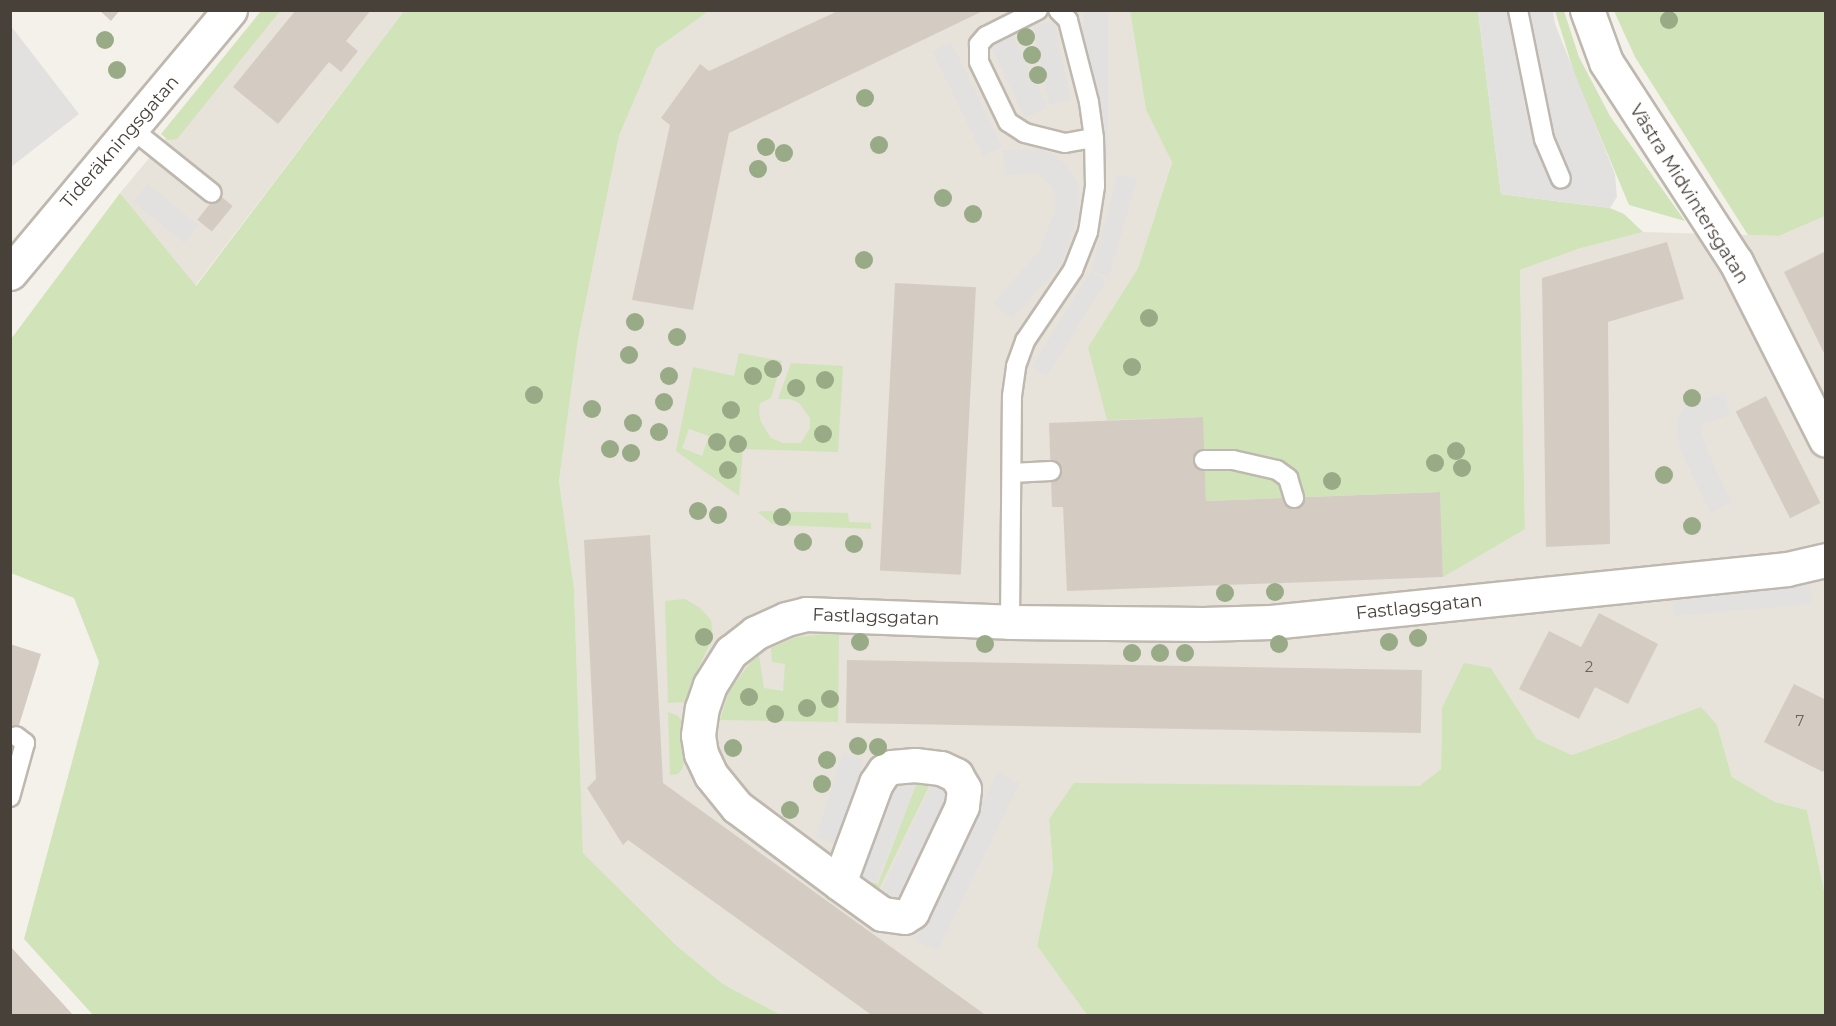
<!DOCTYPE html>
<html>
<head>
<meta charset="utf-8">
<style>
	body { margin:0 }
	#map { position:relative; width:1836px; height:1026px; overflow:hidden; background:#f4f1eb; font-family:Montserrat,sans-serif }
	div>[style] { position:absolute }
	.residential>* { inset:0; background:#e7e2da }
	.green>* { inset:0; background:#d1e3b9 }
	.parking>* { inset:0; background:#e3e1df; transform-origin:0 0 }
	.building>* { inset:0; background:#d4ccc2; transform-origin:0 0 }
	.roads { filter:drop-shadow(2px 0 #beb8af) drop-shadow(-2px 0 #beb8af) drop-shadow(0 2px #beb8af) drop-shadow(0 -2px #beb8af) }
	.service>* { height:18px; margin:-9px; padding:0 9px; transform-origin:9px; border-radius:9px; background:#fff }
	.minor>* { height:33px; margin:-16.5px; padding:0 16.5px; transform-origin:16.5px; border-radius:16.5px; background:#fff }
	.tertiary>* { height:33px; margin:-16.5px; padding:0 16.5px; transform-origin:16.5px; border-radius:16.5px; background:#fff }
	.trees>* { width:18px; height:18px; margin:-9px; border-radius:50%; background:#98ab86 }
	span { translate:-50% -50%; white-space:nowrap; text-align:center; line-height:1.15; -webkit-text-stroke:5px #fff; paint-order:stroke }
	.number-label { font-size:15px; color:#6a645c }
	.number-label span { -webkit-text-stroke-width:0 }
	.street-label { font-size:18px; color:#47413a }
	.frame { position:absolute; inset:0; border:12px solid #47413a; pointer-events:none }
</style>
</head>
<body>
<div id="map">
	<div class="residential">
		<i style="clip-path:polygon(272px 11px,404px 11px,195px 286px,120px 193px)"></i>
		<i style="clip-path:polygon(709px 11px,1130px 11px,1146px 110px,1172px 161px,1138px 268px,1088px 347px,1203px 417px,1206px 501px,1440px 492px,1525px 529px,1520px 270px,1578px 249px,1643px 232px,1779px 236px,1825px 216px,1825px 895px,1807px 810px,1775px 802px,1732px 777px,1717px 725px,1619px 737px,1572px 755px,1537px 739px,1491px 668px,1442px 708px,1441px 769px,1419px 786px,1074px 784px,1049px 819px,1053px 869px,1037px 946px,1087px 1015px,781px 1015px,723px 984px,677px 946px,583px 853px,574px 588px,559px 481px,578px 340px,619px 136px,656px 49px)"></i>
	</div>
	<div class="green">
		<i style="clip-path:polygon(261px 11px,280px 11px,177px 139px,168px 140px,161px 134px)"></i>
		<i style="clip-path:polygon(404px 11px,709px 11px,656px 49px,619px 136px,578px 340px,559px 481px,574px 588px,583px 853px,677px 946px,723px 984px,781px 1015px,93px 1015px,24px 939px,99px 662px,74px 598px,11px 573px,11px 339px,120px 193px,196px 286px)"></i>
		<i style="clip-path:polygon(1130px 11px,1478px 11px,1501px 194px,1610px 208px,1624px 214px,1643px 232px,1578px 249px,1520px 270px,1525px 529px,1443px 577px,1440px 492px,1206px 501px,1202px 417px,1107px 420px,1088px 347px,1138px 268px,1172px 162px,1146px 110px)"></i>
		<i style="clip-path:polygon(1555px 11px,1564px 11px,1579px 57px,1610px 116px,1685px 221px,1629px 205px,1575px 76px)"></i>
		<i style="clip-path:polygon(1614px 11px,1825px 11px,1825px 216px,1779px 236px,1748px 235px,1635px 57px)"></i>
		<i style="clip-path:polygon(evenodd,739px 353px,782px 361px,771px 398px,760px 403px,759px 413px,761px 422px,771px 438px,783px 443px,801px 443px,810px 428px,810px 418px,799px 403px,790px 399px,778px 399px,791px 363px,843px 366px,838px 452px,743px 449px,739px 496px,676px 451px,693px 367px,734px 376px,739px 353px,689px 429px,709px 436px,702px 456px,682px 448px,689px 429px)"></i>
		<i style="clip-path:polygon(763px 511px,848px 513px,849px 522px,871px 523px,871px 529px,780px 525px,771px 523px,758px 512px)"></i>
		<i style="clip-path:polygon(685px 599px,700px 608px,711px 620px,713px 637px,690px 686px,686px 702px,668px 703px,665px 601px)"></i>
		<i style="clip-path:polygon(827px 634px,839px 634px,838px 722px,720px 720px,729px 691px,751px 662px,759px 656px,764px 688px,783px 691px,785px 664px,772px 662px,771px 648px,796px 637px)"></i>
		<i style="clip-path:polygon(1464px 663px,1491px 668px,1537px 739px,1572px 755px,1701px 707px,1717px 725px,1732px 777px,1775px 802px,1807px 810px,1825px 895px,1825px 1015px,1087px 1015px,1037px 946px,1053px 869px,1049px 819px,1074px 783px,1419px 786px,1441px 769px,1442px 708px)"></i>
		<i style="clip-path:polygon(668px 712px,678px 716px,684px 723px,687px 753px,682px 769px,678px 774px,670px 775px)"></i>
		<i style="clip-path:polygon(898px 776px,933px 778px,876px 895px,860px 879px,878px 884px,916px 785px)"></i>
	</div>
	<div class="parking">
		<i style="left:1083px;top:11px;width:25px;height:147px"></i>
		<i style="clip-path:polygon(1478px 11px,1553px 11px,1555px 24px,1615px 174px,1617px 197px,1610px 208px,1501px 194px)"></i>
		<i style="left:1054px;top:21px;width:81px;height:22px;rotate:78deg"></i>
		<i style="clip-path:polygon(11px 26px,79px 114px,11px 167px)"></i>
		<i style="left:1012px;top:34px;width:81px;height:25px;rotate:64deg"></i>
		<i style="left:951px;top:42px;width:117px;height:21px;rotate:64deg"></i>
		<i style="clip-path:polygon(1042px 149px,1058px 157px,1072px 173px,1079px 187px,1079px 213px,1062px 263px,1012px 319px,993px 303px,1040px 250px,1055px 210px,1055px 196px,1051px 186px,1037px 173px,1004px 175px,1003px 150px)"></i>
		<i style="clip-path:polygon(1118px 174px,1137px 180px,1109px 276px,1092px 271px,1106px 281px,1047px 376px,1031px 367px,1091px 271px)"></i>
		<i style="left:148px;top:184px;width:65px;height:23px;rotate:39deg"></i>
		<i style="clip-path:polygon(1724px 392px,1730px 415px,1703px 424px,1701px 431px,1713px 464px,1732px 502px,1710px 513px,1680px 449px,1676px 432px,1678px 418px,1685px 406px)"></i>
		<i style="left:1810px;top:582px;width:22px;height:138px;rotate:85deg"></i>
		<i style="left:843px;top:753px;width:22px;height:89px;rotate:18deg"></i>
		<i style="left:997px;top:772px;width:25px;height:187px;rotate:26deg"></i>
		<i style="left:894px;top:775px;width:24px;height:107px;rotate:22deg"></i>
		<i style="left:934px;top:779px;width:23px;height:127px;rotate:25deg"></i>
	</div>
	<div class="building">
		<i style="clip-path:polygon(99px 10px,120px 10px,111px 21px)"></i>
		<i style="clip-path:polygon(296px 10px,371px 10px,346px 41px,358px 51px,341px 72px,329px 62px,278px 124px,233px 87px)"></i>
		<i style="clip-path:polygon(840px 10px,985px 10px,729px 133px,693px 310px,632px 300px,670px 125px,661px 118px,700px 64px,709px 71px)"></i>
		<i style="left:218px;top:194px;width:19px;height:33px;rotate:39deg"></i>
		<i style="clip-path:polygon(1667px 242px,1684px 299px,1608px 322px,1610px 544px,1546px 547px,1542px 278px)"></i>
		<i style="clip-path:polygon(1826px 251px,1826px 357px,1784px 272px)"></i>
		<i style="left:895px;top:283px;width:81px;height:288px;rotate:3deg"></i>
		<i style="left:1766px;top:396px;width:120px;height:34px;rotate:63deg"></i>
		<i style="clip-path:polygon(1203px 417px,1206px 501px,1440px 492px,1443px 577px,1067px 591px,1063px 507px,1052px 507px,1049px 423px)"></i>
		<i style="clip-path:polygon(650px 535px,663px 783px,987px 1016px,873px 1016px,628px 840px,623px 845px,587px 788px,596px 779px,584px 540px)"></i>
		<i style="clip-path:polygon(1599px 613px,1658px 644px,1628px 704px,1595px 687px,1579px 719px,1519px 689px,1549px 631px,1581px 647px)"></i>
		<i style="clip-path:polygon(10px 644px,41px 654px,11px 751px,10px 751px)"></i>
		<i style="left:847px;top:660px;width:575px;height:63px;rotate:1deg"></i>
		<i style="clip-path:polygon(1794px 684px,1826px 700px,1826px 768px,1823px 772px,1764px 742px)"></i>
		<i style="clip-path:polygon(10px 946px,74px 1016px,10px 1016px)"></i>
	</div>
	<div class="roads">
		<div class="service">
			<i style="left:1038px;top:10px;width:58px;rotate:153.4deg"></i>
			<i style="left:986px;top:36px;width:11px;rotate:131deg"></i>
			<i style="left:979px;top:44px;width:18px;rotate:90deg"></i>
			<i style="left:979px;top:62px;width:67px;rotate:64.2deg"></i>
			<i style="left:1008px;top:122px;width:20px;rotate:33deg"></i>
			<i style="left:1025px;top:133px;width:41px;rotate:14deg"></i>
			<i style="left:1065px;top:143px;width:29px;rotate:-10deg"></i>
			<i style="left:1518px;top:10px;width:132px;rotate:78.6deg"></i>
			<i style="left:1544px;top:139px;width:43px;rotate:67deg"></i>
			<i style="left:132px;top:129px;width:102px;rotate:38.7deg"></i>
			<i style="left:1204px;top:460px;width:29px"></i>
			<i style="left:1233px;top:460px;width:45px;rotate:12.8deg"></i>
			<i style="left:1277px;top:470px;width:14px;rotate:36deg"></i>
			<i style="left:1288px;top:478px;width:21px;rotate:73deg"></i>
			<i style="left:1012px;top:473px;width:39px;rotate:-3deg"></i>
			<i style="left:1010px;top:622px;width:226px;rotate:-89.5deg"></i>
			<i style="left:1012px;top:396px;width:30px;rotate:-82deg"></i>
			<i style="left:1016px;top:366px;width:27px;rotate:-70deg"></i>
			<i style="left:1025px;top:341px;width:86px;rotate:-55.9deg"></i>
			<i style="left:1073px;top:270px;width:41px;rotate:-68.5deg"></i>
			<i style="left:1088px;top:232px;width:47px;rotate:-81.3deg"></i>
			<i style="left:1095px;top:186px;width:48px;rotate:-91.2deg"></i>
			<i style="left:1094px;top:138px;width:36px;rotate:-98deg"></i>
			<i style="left:1089px;top:102px;width:85px;rotate:-104.4deg"></i>
			<i style="left:1068px;top:20px;width:14px;rotate:-135deg"></i>
			<i style="left:10px;top:797px;width:56px;rotate:-74.5deg"></i>
			<i style="left:25px;top:743px;width:11px;rotate:-142deg"></i>
		</div>
		<div class="minor">
			<i style="left:1587px;top:10px;width:55px;rotate:69.9deg"></i>
			<i style="left:1606px;top:62px;width:239px;rotate:57deg"></i>
			<i style="left:1736px;top:262px;width:199px;rotate:63.2deg"></i>
			<i style="left:839px;top:883px;width:107px;rotate:-69.7deg"></i>
			<i style="left:876px;top:783px;width:14px;rotate:-56deg"></i>
			<i style="left:884px;top:771px;width:9px;rotate:-27deg"></i>
			<i style="left:892px;top:767px;width:23px;rotate:-5deg"></i>
			<i style="left:915px;top:765px;width:26px;rotate:7deg"></i>
			<i style="left:941px;top:768px;width:17px;rotate:25deg"></i>
			<i style="left:956px;top:775px;width:16px;rotate:60deg"></i>
			<i style="left:964px;top:789px;width:17px;rotate:97deg"></i>
			<i style="left:962px;top:806px;width:117px;rotate:115.3deg"></i>
			<i style="left:912px;top:912px;width:9px;rotate:148deg"></i>
			<i style="left:904px;top:917px;width:22px;rotate:-172deg"></i>
			<i style="left:882px;top:914px;width:53px;rotate:-144.2deg"></i>
			<i style="left:839px;top:883px;width:127px;rotate:-143.3deg"></i>
			<i style="left:737px;top:807px;width:41px;rotate:-129.1deg"></i>
			<i style="left:711px;top:775px;width:23px;rotate:-115deg"></i>
			<i style="left:701px;top:754px;width:19px;rotate:-99deg"></i>
			<i style="left:698px;top:735px;width:27px;rotate:-82deg"></i>
			<i style="left:702px;top:708px;width:24px;rotate:-71deg"></i>
			<i style="left:710px;top:685px;width:39px;rotate:-58deg"></i>
			<i style="left:731px;top:652px;width:31px;rotate:-38deg"></i>
			<i style="left:755px;top:633px;width:34px;rotate:-24deg"></i>
			<i style="left:786px;top:619px;width:21px;rotate:-14deg"></i>
			<i style="left:806px;top:614px;width:204px;rotate:2.2deg"></i>
			<i style="left:1010px;top:622px;width:193px;rotate:0.6deg"></i>
			<i style="left:1203px;top:624px;width:68px;rotate:-1.7deg"></i>
			<i style="left:1271px;top:622px;width:519px;rotate:-5.86deg"></i>
			<i style="left:1787px;top:569px;width:40px;rotate:-13deg"></i>
		</div>
		<div class="tertiary">
			<i style="left:10px;top:273px;width:343px;rotate:-50.1deg"></i>
		</div>
	</div>
	<div class="trees">
		<i style="left:1669px;top:20px"></i>
		<i style="left:1026px;top:37px"></i>
		<i style="left:105px;top:40px"></i>
		<i style="left:1032px;top:55px"></i>
		<i style="left:117px;top:70px"></i>
		<i style="left:1038px;top:75px"></i>
		<i style="left:865px;top:98px"></i>
		<i style="left:879px;top:145px"></i>
		<i style="left:766px;top:147px"></i>
		<i style="left:784px;top:153px"></i>
		<i style="left:758px;top:169px"></i>
		<i style="left:943px;top:198px"></i>
		<i style="left:973px;top:214px"></i>
		<i style="left:864px;top:260px"></i>
		<i style="left:1149px;top:318px"></i>
		<i style="left:635px;top:322px"></i>
		<i style="left:677px;top:337px"></i>
		<i style="left:629px;top:355px"></i>
		<i style="left:1132px;top:367px"></i>
		<i style="left:773px;top:369px"></i>
		<i style="left:669px;top:376px"></i>
		<i style="left:753px;top:376px"></i>
		<i style="left:825px;top:380px"></i>
		<i style="left:796px;top:388px"></i>
		<i style="left:534px;top:395px"></i>
		<i style="left:1692px;top:398px"></i>
		<i style="left:664px;top:402px"></i>
		<i style="left:592px;top:409px"></i>
		<i style="left:731px;top:410px"></i>
		<i style="left:633px;top:423px"></i>
		<i style="left:659px;top:432px"></i>
		<i style="left:823px;top:434px"></i>
		<i style="left:717px;top:442px"></i>
		<i style="left:738px;top:444px"></i>
		<i style="left:610px;top:449px"></i>
		<i style="left:1456px;top:451px"></i>
		<i style="left:631px;top:453px"></i>
		<i style="left:1435px;top:463px"></i>
		<i style="left:1462px;top:468px"></i>
		<i style="left:728px;top:470px"></i>
		<i style="left:1664px;top:475px"></i>
		<i style="left:1332px;top:481px"></i>
		<i style="left:698px;top:511px"></i>
		<i style="left:718px;top:515px"></i>
		<i style="left:782px;top:517px"></i>
		<i style="left:1692px;top:526px"></i>
		<i style="left:803px;top:542px"></i>
		<i style="left:854px;top:544px"></i>
		<i style="left:1275px;top:592px"></i>
		<i style="left:1225px;top:593px"></i>
		<i style="left:704px;top:637px"></i>
		<i style="left:1418px;top:638px"></i>
		<i style="left:860px;top:642px"></i>
		<i style="left:1389px;top:642px"></i>
		<i style="left:985px;top:644px"></i>
		<i style="left:1279px;top:644px"></i>
		<i style="left:1132px;top:653px"></i>
		<i style="left:1160px;top:653px"></i>
		<i style="left:1185px;top:653px"></i>
		<i style="left:749px;top:697px"></i>
		<i style="left:830px;top:699px"></i>
		<i style="left:807px;top:708px"></i>
		<i style="left:775px;top:714px"></i>
		<i style="left:858px;top:746px"></i>
		<i style="left:878px;top:747px"></i>
		<i style="left:733px;top:748px"></i>
		<i style="left:827px;top:760px"></i>
		<i style="left:822px;top:784px"></i>
		<i style="left:790px;top:810px"></i>
	</div>
	<div class="number-label">
		<span style="left:1589px;top:667px">2</span>
		<span style="left:1800px;top:721px">7</span>
	</div>
	<div class="street-label">
		<span style="left:120px;top:142px;rotate:-49deg">Tideräkningsgatan</span>
		<span style="left:1689px;top:194px;rotate:58deg">Västra Midvintersgatan</span>
		<span style="left:1419px;top:607px;rotate:-6deg">Fastlagsgatan</span>
		<span style="left:876px;top:617px;rotate:2deg">Fastlagsgatan</span>
	</div>
	<div class="frame"></div>
</div>
</body>
</html>
